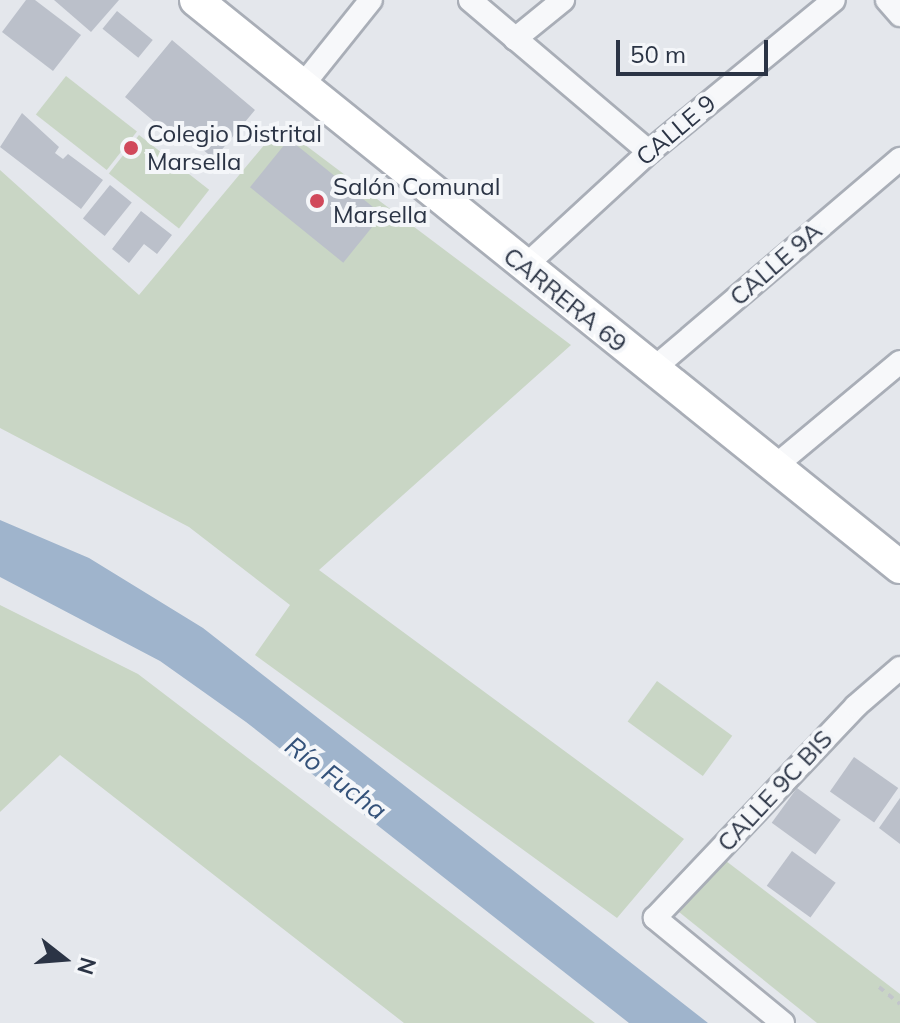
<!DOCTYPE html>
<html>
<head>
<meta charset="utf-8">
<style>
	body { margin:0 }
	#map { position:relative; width:900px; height:1023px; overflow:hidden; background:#e4e7ec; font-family:Mulish,sans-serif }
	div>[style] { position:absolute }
	.green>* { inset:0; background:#c9d6c5; transform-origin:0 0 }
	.water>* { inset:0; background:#9fb4cc }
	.building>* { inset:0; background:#bbc0ca; transform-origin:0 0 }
	.path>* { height:4px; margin-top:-2px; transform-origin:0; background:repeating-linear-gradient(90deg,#c2c5cb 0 6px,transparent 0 12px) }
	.roads { filter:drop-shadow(2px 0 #a9aeb7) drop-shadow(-2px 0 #a9aeb7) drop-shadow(0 2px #a9aeb7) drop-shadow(0 -2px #a9aeb7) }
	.street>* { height:22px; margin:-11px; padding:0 11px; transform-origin:11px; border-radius:11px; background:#f7f8fa }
	.secondary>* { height:32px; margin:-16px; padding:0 16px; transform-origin:16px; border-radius:16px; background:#fff }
	.dots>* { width:22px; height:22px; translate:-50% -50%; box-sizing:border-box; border:4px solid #f4f6f9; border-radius:50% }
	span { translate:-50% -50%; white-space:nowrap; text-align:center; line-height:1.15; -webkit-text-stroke:8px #f4f6f9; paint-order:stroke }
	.street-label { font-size:24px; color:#2b3445 }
	.poi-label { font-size:24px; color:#2b3445 }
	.left { translate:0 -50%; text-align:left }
	.water-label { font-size:26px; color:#34527a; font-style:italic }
	.north { position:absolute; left:24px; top:919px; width:80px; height:80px; -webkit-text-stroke:6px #f4f6f9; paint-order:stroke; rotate:107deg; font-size:22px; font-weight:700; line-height:32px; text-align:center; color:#2b3445 }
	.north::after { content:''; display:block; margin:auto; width:28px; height:36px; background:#2b3445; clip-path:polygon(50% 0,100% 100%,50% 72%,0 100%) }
	.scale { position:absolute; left:616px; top:40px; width:152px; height:36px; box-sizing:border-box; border:4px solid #2b3445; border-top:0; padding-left:10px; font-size:24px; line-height:28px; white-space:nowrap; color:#2b3445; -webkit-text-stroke:6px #f4f6f9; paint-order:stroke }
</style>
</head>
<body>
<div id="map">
	<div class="green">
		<i style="left:66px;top:76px;width:90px;height:49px;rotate:38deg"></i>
		<i style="clip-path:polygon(280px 126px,571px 345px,319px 570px,684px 839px,617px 918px,255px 655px,290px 605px,189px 527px,0 428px,0 170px,139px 295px)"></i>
		<i style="left:139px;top:135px;width:89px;height:49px;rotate:38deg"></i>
		<i style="clip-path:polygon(0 605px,138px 674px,595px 1023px,404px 1023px,60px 755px,0 812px)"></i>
		<i style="left:657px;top:681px;width:93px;height:50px;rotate:36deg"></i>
		<i style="clip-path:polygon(726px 861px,900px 994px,900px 1023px,817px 1023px,679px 912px)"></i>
	</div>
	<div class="water">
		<i style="clip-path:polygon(0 520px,89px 558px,203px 628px,708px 1023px,629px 1023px,246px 722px,160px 661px,0 577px)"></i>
	</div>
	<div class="building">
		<i style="clip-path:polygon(26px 0,35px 0,81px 35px,53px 71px,2px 32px)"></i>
		<i style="clip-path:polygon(54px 0,119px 0,91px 32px)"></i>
		<i style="left:117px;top:11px;width:46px;height:23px;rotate:39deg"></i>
		<i style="clip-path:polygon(172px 40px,255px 110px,214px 159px,182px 132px,176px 140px,125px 97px)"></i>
		<i style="clip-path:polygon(22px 113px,59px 147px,55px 153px,63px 159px,68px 154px,103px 180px,81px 209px,0 147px)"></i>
		<i style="left:289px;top:139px;width:120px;height:62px;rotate:39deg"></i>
		<i style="left:110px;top:185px;width:28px;height:43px;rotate:39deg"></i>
		<i style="clip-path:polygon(141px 211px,172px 235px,157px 254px,144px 244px,129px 263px,112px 249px)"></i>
		<i style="left:854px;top:757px;width:54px;height:42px;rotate:35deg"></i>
		<i style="left:797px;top:788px;width:54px;height:43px;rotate:36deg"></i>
		<i style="clip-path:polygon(900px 798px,900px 844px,879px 828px)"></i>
		<i style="left:792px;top:851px;width:54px;height:43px;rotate:36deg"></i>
	</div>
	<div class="path">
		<i style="left:879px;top:987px;width:27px;rotate:39deg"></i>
	</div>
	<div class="roads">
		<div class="street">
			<i style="left:470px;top:0;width:235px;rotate:40.3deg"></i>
			<i style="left:887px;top:0;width:20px;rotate:49deg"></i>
			<i style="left:515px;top:39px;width:62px;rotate:-39.1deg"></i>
			<i style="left:302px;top:86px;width:110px;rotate:-51.3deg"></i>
			<i style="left:524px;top:267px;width:170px;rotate:-42.6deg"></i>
			<i style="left:649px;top:152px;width:239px;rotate:-39.4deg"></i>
			<i style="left:652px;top:370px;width:326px;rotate:-40.4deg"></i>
			<i style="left:774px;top:467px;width:164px;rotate:-39.8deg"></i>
			<i style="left:783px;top:1023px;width:166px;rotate:-140.6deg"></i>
			<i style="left:655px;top:918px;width:292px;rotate:-46.5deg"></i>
			<i style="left:856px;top:706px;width:58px;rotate:-40.8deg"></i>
		</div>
		<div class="secondary">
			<i style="left:196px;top:0;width:904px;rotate:38.85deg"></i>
		</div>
	</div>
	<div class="dots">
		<i style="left:131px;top:148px;background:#d1495b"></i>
		<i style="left:317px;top:201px;background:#d1495b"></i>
	</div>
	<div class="street-label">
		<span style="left:676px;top:130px;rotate:-40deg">CALLE 9</span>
		<span style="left:776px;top:264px;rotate:-41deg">CALLE 9A</span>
		<span style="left:565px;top:300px;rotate:39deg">CARRERA 69</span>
		<span style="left:775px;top:791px;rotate:-47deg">CALLE 9C BIS</span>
	</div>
	<div class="poi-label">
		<span class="left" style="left:147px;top:148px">Colegio Distrital<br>Marsella</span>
		<span class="left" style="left:333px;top:201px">Salón Comunal<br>Marsella</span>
	</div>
	<div class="water-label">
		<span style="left:336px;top:778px;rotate:37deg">Río Fucha</span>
	</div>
	<div class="north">N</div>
	<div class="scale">50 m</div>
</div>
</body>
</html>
